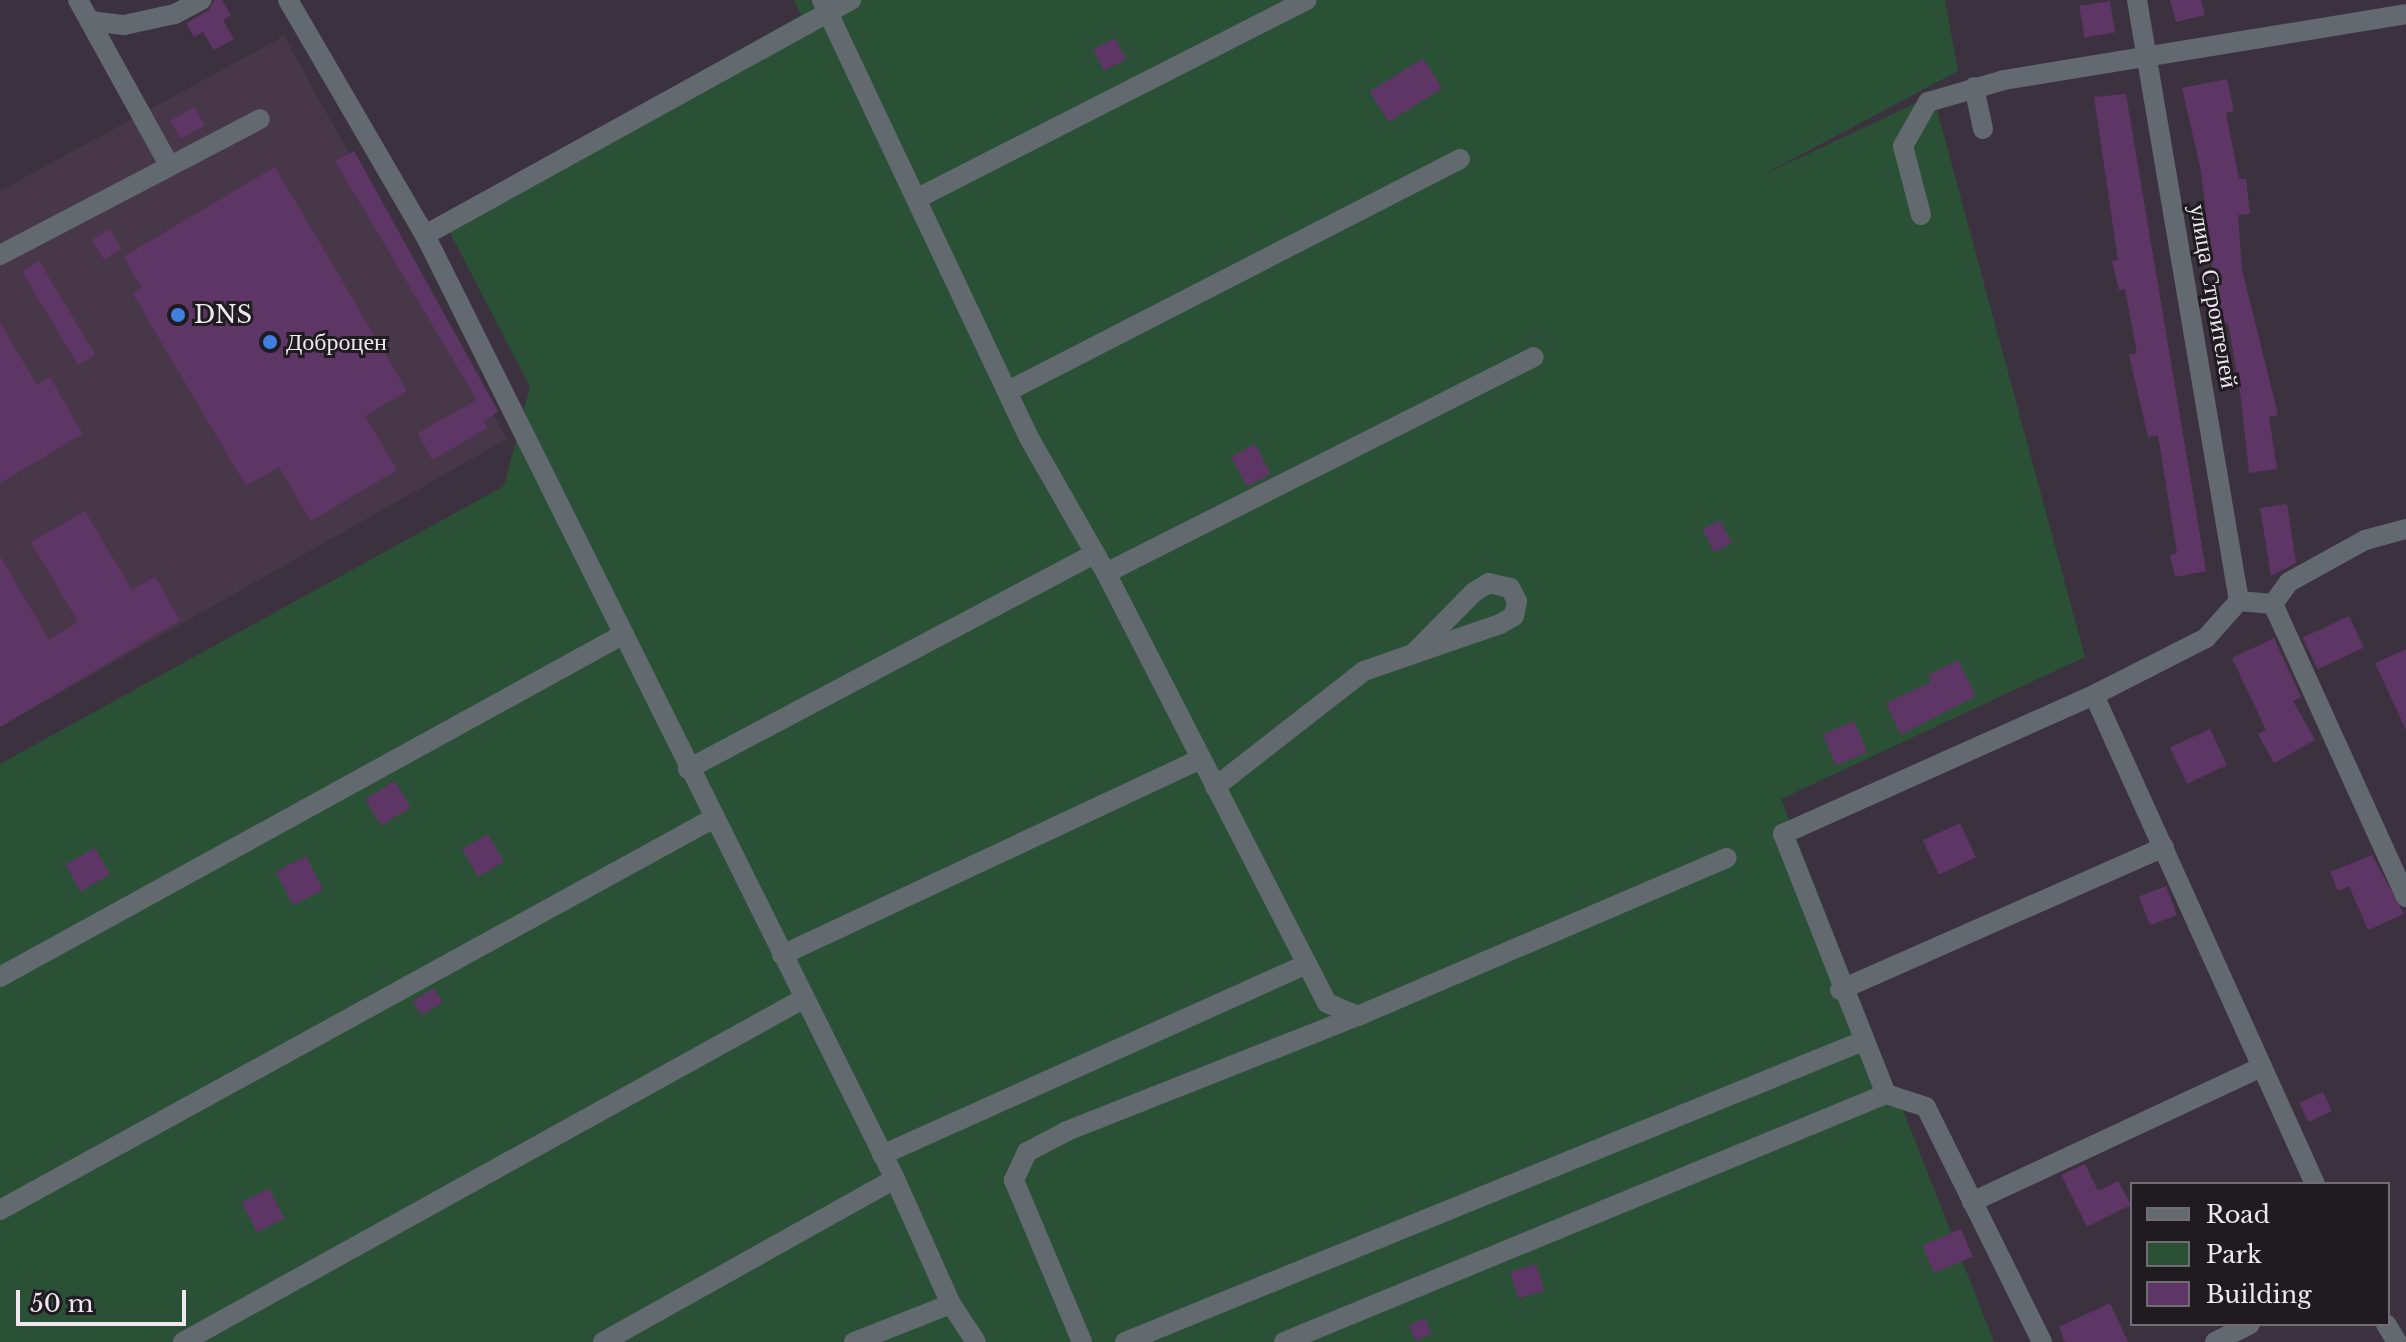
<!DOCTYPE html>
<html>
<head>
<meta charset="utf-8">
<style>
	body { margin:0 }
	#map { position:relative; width:2406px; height:1342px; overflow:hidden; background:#3c313e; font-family:"Libre Baskerville",serif }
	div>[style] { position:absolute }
	.built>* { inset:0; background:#473749 }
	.green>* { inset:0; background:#2a5135 }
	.building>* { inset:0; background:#5e3665; transform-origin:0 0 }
	.minor>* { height:20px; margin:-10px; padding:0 10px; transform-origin:10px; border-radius:10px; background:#626a6f }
	.dots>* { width:22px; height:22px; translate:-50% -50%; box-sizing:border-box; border:4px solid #201b21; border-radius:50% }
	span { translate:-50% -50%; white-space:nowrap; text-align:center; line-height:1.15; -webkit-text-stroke:6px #201b21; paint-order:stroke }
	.street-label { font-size:24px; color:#eee7ef }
	.poi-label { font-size:24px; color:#eee7ef }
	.left { translate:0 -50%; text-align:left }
	.legend { position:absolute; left:2130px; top:1182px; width:260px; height:144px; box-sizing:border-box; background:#201b21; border:2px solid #726d73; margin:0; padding:10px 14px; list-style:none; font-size:24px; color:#eee7ef }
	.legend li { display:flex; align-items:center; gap:16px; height:40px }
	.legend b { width:40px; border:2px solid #726d73 }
	.scale { position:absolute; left:16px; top:1290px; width:170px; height:36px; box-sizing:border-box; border:4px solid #eee7ef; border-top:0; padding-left:10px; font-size:24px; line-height:28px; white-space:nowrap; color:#eee7ef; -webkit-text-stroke:6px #201b21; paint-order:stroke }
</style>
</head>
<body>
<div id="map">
	<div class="built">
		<i style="clip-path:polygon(284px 36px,507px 439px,0 727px,0 191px)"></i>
	</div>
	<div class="green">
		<i style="clip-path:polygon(794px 0,1945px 0,1958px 71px,1761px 176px,1933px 95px,2085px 657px,1781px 799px,1994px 1342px,0 1342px,0 764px,504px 486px,530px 387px,442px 217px,801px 15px)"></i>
	</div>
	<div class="building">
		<i style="clip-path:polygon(214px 0,222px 0,231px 15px,223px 20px,234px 39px,214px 50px,203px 32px,194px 37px,186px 23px,208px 11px)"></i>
		<i style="clip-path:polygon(2170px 0,2201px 0,2205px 15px,2176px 22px)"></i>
		<i style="left:2110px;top:1px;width:32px;height:31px;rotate:81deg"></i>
		<i style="left:1115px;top:38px;width:24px;height:25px;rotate:62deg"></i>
		<i style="left:1423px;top:58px;width:36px;height:63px;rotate:58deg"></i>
		<i style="clip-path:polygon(2227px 79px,2234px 111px,2226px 113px,2239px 179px,2246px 179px,2250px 214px,2238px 215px,2242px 270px,2278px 415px,2269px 417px,2277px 469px,2249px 473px,2240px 391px,2228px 323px,2222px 324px,2215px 292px,2201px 171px,2182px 88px)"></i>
		<i style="clip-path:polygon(2126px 94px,2206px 571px,2175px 577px,2170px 555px,2177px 553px,2158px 435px,2148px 437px,2129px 355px,2137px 353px,2125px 289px,2119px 290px,2112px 261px,2118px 260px,2094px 97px)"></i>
		<i style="left:195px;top:107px;width:21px;height:28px;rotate:62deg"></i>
		<i style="clip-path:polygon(354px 151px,498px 411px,484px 422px,488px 428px,432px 460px,418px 433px,477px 400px,335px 161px)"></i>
		<i style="clip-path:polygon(275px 167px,407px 391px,365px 416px,397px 470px,311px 521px,279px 467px,246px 486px,133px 294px,142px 288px,123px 257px)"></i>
		<i style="left:110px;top:229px;width:23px;height:21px;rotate:59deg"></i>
		<i style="left:39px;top:261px;width:109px;height:20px;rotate:59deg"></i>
		<i style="clip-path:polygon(0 323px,37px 385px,50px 377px,83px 434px,0 483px)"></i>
		<i style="left:1255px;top:444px;width:34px;height:27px;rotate:62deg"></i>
		<i style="clip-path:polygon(2287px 504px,2296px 563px,2271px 576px,2260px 508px)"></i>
		<i style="clip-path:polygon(85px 511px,132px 590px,155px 577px,180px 620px,0 727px,0 556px,49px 640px,78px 622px,31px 542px)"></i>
		<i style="left:1720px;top:520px;width:26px;height:20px;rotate:62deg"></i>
		<i style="left:2349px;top:616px;width:35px;height:51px;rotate:65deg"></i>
		<i style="clip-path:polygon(2274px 638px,2301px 697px,2293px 701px,2315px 740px,2274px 763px,2258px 734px,2266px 730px,2232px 658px)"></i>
		<i style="clip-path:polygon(2406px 649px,2406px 730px,2375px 663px)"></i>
		<i style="clip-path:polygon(1958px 660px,1976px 696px,1901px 735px,1886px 703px,1931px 682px,1928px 675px)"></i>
		<i style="left:1854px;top:721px;width:34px;height:34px;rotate:67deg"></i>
		<i style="left:2210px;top:729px;width:40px;height:44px;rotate:65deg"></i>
		<i style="left:395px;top:781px;width:31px;height:35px;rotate:59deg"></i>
		<i style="left:1960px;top:823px;width:38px;height:41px;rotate:65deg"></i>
		<i style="left:488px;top:834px;width:32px;height:30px;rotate:60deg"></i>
		<i style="left:95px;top:848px;width:31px;height:34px;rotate:61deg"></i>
		<i style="clip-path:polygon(2372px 855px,2404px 914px,2368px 930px,2349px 886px,2338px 891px,2330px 872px)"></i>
		<i style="left:306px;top:856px;width:38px;height:34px;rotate:63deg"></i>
		<i style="left:2166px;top:886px;width:31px;height:29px;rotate:69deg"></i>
		<i style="left:434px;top:988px;width:17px;height:25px;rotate:59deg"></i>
		<i style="left:2323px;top:1092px;width:21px;height:26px;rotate:65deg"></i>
		<i style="clip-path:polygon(2085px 1164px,2098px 1191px,2118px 1181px,2131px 1205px,2087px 1227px,2061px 1175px)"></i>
		<i style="left:269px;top:1188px;width:34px;height:31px;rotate:63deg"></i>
		<i style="left:1961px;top:1229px;width:30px;height:42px;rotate:67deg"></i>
		<i style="left:1536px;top:1264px;width:28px;height:27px;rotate:73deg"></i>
		<i style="clip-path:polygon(2110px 1303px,2128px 1342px,2065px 1342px,2059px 1327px)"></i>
		<i style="left:1425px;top:1318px;width:17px;height:18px;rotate:66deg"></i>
	</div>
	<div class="minor">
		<i style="left:78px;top:0;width:188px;rotate:61.1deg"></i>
		<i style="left:288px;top:0;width:272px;rotate:59.8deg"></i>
		<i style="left:425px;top:235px;width:1055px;rotate:63.53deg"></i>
		<i style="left:895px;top:1179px;width:137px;rotate:65.9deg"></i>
		<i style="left:951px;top:1304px;width:45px;rotate:56.7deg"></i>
		<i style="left:822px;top:0;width:482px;rotate:64.7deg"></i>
		<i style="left:1028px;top:436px;width:158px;rotate:60.3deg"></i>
		<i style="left:1106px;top:573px;width:483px;rotate:62.8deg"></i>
		<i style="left:1327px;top:1003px;width:34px;rotate:23deg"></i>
		<i style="left:1358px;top:1016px;width:401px;rotate:-23.2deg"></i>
		<i style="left:2137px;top:0;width:610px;rotate:80.37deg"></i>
		<i style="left:90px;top:21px;width:34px;rotate:7deg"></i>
		<i style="left:124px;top:25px;width:52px;rotate:-12.2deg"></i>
		<i style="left:175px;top:14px;width:30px;rotate:-28deg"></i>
		<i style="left:1974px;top:87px;width:43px;rotate:77.9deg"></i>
		<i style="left:918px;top:198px;width:436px;rotate:-27deg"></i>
		<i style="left:1921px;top:215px;width:71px;rotate:-104.6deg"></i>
		<i style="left:1903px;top:146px;width:51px;rotate:-60.4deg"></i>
		<i style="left:1928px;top:102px;width:79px;rotate:-16.1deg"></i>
		<i style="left:2004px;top:80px;width:407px;rotate:-9.3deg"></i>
		<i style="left:425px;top:235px;width:487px;rotate:-28.9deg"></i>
		<i style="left:0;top:255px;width:293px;rotate:-27.6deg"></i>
		<i style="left:1008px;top:391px;width:508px;rotate:-27.17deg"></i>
		<i style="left:1106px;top:573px;width:479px;rotate:-26.8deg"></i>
		<i style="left:2273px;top:604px;width:322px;rotate:65.6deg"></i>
		<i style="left:2094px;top:695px;width:537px;rotate:65.68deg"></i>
		<i style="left:688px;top:769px;width:459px;rotate:-27.9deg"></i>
		<i style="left:1215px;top:787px;width:189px;rotate:-37.9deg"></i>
		<i style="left:1364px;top:671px;width:52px;rotate:-19.1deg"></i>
		<i style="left:1413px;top:654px;width:92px;rotate:-19deg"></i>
		<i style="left:1500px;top:624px;width:16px;rotate:-30deg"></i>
		<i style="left:1514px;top:616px;width:15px;rotate:-79deg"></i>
		<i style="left:1517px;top:601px;width:15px;rotate:-118deg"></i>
		<i style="left:1510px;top:588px;width:22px;rotate:-167deg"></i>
		<i style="left:1489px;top:583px;width:17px;rotate:149deg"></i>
		<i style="left:1474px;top:592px;width:87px;rotate:134.5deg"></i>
		<i style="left:782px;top:955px;width:463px;rotate:-25.1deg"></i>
		<i style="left:0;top:977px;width:712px;rotate:-28.8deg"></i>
		<i style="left:1840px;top:990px;width:354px;rotate:-23.8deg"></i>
		<i style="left:882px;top:1155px;width:466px;rotate:-24.2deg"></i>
		<i style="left:1972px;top:1202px;width:320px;rotate:-25deg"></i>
		<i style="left:0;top:1210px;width:812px;rotate:-28.77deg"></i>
		<i style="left:2386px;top:1324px;width:21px;rotate:59deg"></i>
		<i style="left:183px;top:1342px;width:706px;rotate:-28.96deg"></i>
		<i style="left:603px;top:1342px;width:334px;rotate:-29.2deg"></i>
		<i style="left:854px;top:1342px;width:104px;rotate:-21.4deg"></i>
		<i style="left:1082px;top:1342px;width:176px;rotate:-112.8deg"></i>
		<i style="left:1014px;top:1180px;width:31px;rotate:-65deg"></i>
		<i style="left:1027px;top:1152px;width:45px;rotate:-27.7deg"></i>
		<i style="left:1067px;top:1131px;width:313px;rotate:-21.6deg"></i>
		<i style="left:1125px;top:1342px;width:797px;rotate:-22.19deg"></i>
		<i style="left:1284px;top:1342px;width:651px;rotate:-22.39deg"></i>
		<i style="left:2042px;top:1342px;width:262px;rotate:-116.3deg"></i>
		<i style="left:1926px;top:1107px;width:42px;rotate:-162deg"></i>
		<i style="left:1886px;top:1094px;width:280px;rotate:-111.6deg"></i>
		<i style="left:1783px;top:834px;width:341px;rotate:-24.1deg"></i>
		<i style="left:2094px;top:695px;width:126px;rotate:-27deg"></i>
		<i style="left:2206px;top:638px;width:50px;rotate:-48.3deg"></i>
		<i style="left:2239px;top:601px;width:34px;rotate:5deg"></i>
		<i style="left:2273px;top:604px;width:27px;rotate:-54deg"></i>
		<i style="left:2289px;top:582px;width:87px;rotate:-28.9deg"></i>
		<i style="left:2365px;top:540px;width:42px;rotate:-15deg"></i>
		<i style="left:2215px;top:1342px;width:39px;rotate:-27deg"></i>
	</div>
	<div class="dots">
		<i style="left:178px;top:315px;background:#3f7fe0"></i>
		<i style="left:270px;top:342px;background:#3f7fe0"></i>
	</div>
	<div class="street-label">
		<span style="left:2214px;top:296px;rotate:80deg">улица Строителей</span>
	</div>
	<div class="poi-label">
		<span class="left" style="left:194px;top:315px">DNS</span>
		<span class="left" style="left:286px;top:342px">Доброцен</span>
	</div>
	<ul class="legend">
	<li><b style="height:10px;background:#626a6f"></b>Road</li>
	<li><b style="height:22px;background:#2a5135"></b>Park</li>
	<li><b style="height:22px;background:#5e3665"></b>Building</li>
	</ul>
	<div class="scale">50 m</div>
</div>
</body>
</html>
